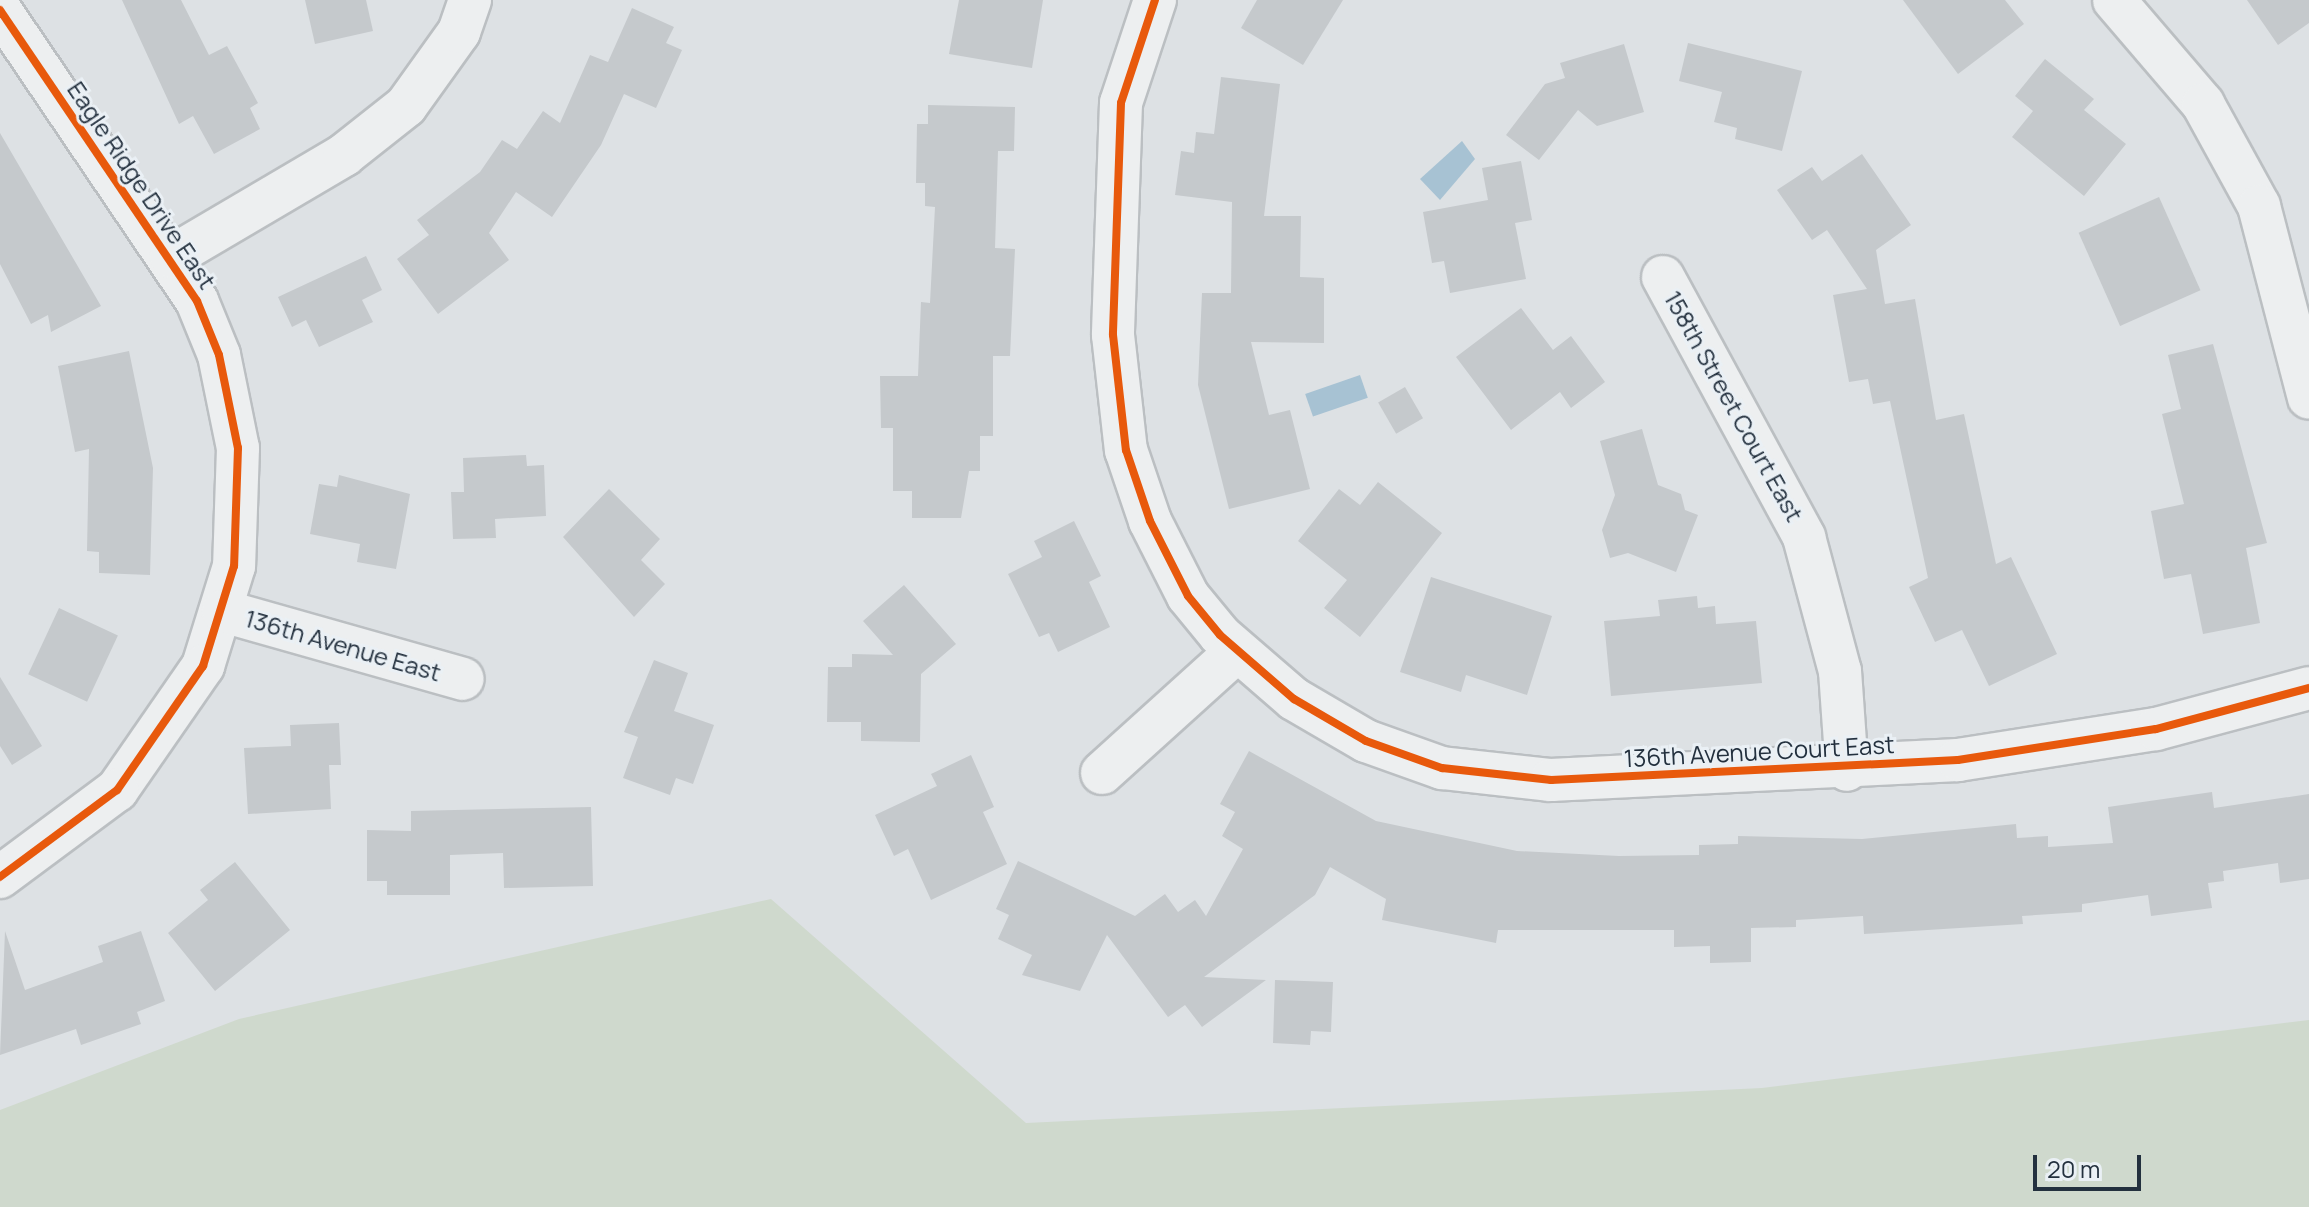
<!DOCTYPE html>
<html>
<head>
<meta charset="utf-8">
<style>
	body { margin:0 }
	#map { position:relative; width:2309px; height:1207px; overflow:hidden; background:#dde1e4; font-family:Manrope,sans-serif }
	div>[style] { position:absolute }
	.green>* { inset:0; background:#cfd9cd }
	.water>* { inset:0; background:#a7c2d3; transform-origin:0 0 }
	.building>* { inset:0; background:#c5c9cc; transform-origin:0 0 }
	.roads { filter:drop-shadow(2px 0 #bbbfc2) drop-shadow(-2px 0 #bbbfc2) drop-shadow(0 2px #bbbfc2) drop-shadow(0 -2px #bbbfc2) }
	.minor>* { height:42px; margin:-21px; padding:0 21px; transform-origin:21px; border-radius:21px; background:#edeff0 }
	.cycleway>* { height:8px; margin:-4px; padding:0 4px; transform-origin:4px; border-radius:4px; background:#e8590c }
	span { translate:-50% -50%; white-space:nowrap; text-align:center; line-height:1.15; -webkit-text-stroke:6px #eaf0f5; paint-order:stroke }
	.street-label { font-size:24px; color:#23303e }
	.scale { position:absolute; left:2033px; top:1155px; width:108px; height:36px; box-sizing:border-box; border:4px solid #23303e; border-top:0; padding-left:10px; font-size:24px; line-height:28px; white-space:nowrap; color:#23303e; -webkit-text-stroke:6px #eaf0f5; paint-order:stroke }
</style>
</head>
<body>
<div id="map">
	<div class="green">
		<i style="clip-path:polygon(771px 899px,1026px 1123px,1762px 1088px,2309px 1020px,2309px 1207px,0 1207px,0 1110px,239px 1019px)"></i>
	</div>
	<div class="water">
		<i style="clip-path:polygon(1462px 141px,1475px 159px,1440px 200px,1420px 179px)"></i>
		<i style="left:1360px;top:375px;width:24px;height:58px;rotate:71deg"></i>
	</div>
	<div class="building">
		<i style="clip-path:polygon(122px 0,181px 0,209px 55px,227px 46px,258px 103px,250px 108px,260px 129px,214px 154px,193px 116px,179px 124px)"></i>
		<i style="clip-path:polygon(305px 0,366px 0,373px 31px,315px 44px)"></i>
		<i style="clip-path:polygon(959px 0,1043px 0,1032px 68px,949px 54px)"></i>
		<i style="clip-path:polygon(1257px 0,1343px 0,1303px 65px,1241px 28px)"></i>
		<i style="clip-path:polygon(1903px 0,2005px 0,2024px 24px,1958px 74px)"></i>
		<i style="clip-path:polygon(2247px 0,2309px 0,2309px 23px,2278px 45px)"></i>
		<i style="clip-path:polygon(632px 8px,674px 27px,666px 43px,682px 50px,656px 108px,624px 94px,601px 145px,552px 217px,516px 192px,489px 233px,509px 260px,438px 314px,397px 259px,429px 235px,417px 220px,480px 172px,502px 140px,517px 149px,543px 111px,560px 123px,590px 55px,608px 62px)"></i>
		<i style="clip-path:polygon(1688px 43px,1802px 71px,1782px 151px,1735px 139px,1737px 128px,1714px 122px,1722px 92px,1679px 81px)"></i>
		<i style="clip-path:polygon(1624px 44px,1644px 112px,1597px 126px,1578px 110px,1539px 160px,1506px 135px,1545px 84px,1565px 78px,1560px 63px)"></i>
		<i style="clip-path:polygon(2045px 59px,2094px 99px,2084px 110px,2126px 144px,2084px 196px,2012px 137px,2033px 111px,2015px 96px)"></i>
		<i style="clip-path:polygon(1221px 77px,1280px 84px,1264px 216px,1301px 216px,1300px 277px,1324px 278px,1324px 343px,1251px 342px,1269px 415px,1290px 410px,1310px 489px,1229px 509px,1198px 385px,1202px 293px,1231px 293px,1232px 202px,1175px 195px,1181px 151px,1194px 153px,1196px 132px,1214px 134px)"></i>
		<i style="clip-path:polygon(928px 105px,1015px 107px,1014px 151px,998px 151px,995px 248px,1015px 249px,1010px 356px,993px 356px,993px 436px,980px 436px,980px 471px,969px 471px,961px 518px,912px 518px,912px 491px,893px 491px,893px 428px,881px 428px,880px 376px,918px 376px,921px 302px,930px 303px,935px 207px,925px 206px,925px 183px,916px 183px,917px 124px,928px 124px)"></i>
		<i style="clip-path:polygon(0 133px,101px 306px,51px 332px,48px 315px,31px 324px,0 264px)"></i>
		<i style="clip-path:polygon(1862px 154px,1911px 225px,1876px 250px,1885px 304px,1915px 299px,1936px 420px,1964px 414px,1996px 564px,2011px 557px,2057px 654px,1989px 686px,1962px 630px,1935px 642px,1909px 587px,1928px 578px,1890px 401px,1873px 404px,1868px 379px,1849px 382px,1833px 295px,1867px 289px,1827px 230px,1812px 240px,1777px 190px,1812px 167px,1822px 181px)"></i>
		<i style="clip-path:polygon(1521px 161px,1532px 220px,1515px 223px,1526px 279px,1450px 293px,1444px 261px,1432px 263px,1423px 212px,1488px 200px,1482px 168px)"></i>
		<i style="left:2159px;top:197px;width:102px;height:88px;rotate:66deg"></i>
		<i style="clip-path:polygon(366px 256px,382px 290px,362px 300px,373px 322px,319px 347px,306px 320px,292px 327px,278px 297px)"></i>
		<i style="clip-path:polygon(1521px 308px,1553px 350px,1571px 336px,1605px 382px,1571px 408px,1560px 392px,1511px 430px,1456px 357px)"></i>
		<i style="clip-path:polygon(2213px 344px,2267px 543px,2246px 548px,2260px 623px,2203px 634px,2191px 574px,2164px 579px,2151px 511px,2184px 504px,2162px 414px,2181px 409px,2168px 355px)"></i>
		<i style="clip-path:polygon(129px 351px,153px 468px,150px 575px,99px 573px,99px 552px,87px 551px,89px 449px,75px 452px,58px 366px)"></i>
		<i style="left:1405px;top:387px;width:36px;height:31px;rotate:60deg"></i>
		<i style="clip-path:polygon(1642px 429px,1658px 485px,1681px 494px,1685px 510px,1698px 515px,1676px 572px,1628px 553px,1610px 558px,1602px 530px,1615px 495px,1600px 441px)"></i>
		<i style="clip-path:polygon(526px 455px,527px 466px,544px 465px,546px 516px,495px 519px,496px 538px,453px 539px,451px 492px,464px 492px,463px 458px)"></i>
		<i style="clip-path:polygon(339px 475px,410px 494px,396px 569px,357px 562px,360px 544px,310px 534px,319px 484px,337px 487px)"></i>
		<i style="clip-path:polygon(1378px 482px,1442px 533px,1360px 637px,1324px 608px,1347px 580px,1298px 541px,1339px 489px,1360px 505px)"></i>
		<i style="clip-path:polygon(609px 489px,660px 539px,641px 560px,665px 584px,634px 617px,563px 537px)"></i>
		<i style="clip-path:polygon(1074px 521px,1101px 576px,1089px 582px,1110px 627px,1058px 652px,1049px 633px,1039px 637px,1008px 574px,1042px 557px,1034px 541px)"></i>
		<i style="clip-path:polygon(1431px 577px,1552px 616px,1527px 695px,1466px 675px,1461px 692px,1400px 672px)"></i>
		<i style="clip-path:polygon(904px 585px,956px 644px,921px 674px,920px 742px,861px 741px,861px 722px,827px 722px,828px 667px,852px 667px,852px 654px,893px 655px,863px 621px)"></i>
		<i style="clip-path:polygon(1697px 596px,1698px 608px,1715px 606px,1716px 624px,1756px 621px,1762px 683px,1611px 696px,1604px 621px,1660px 616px,1658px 600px)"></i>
		<i style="left:59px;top:608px;width:65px;height:73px;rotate:25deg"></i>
		<i style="clip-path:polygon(654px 660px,688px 673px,674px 711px,714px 725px,693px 784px,676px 778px,670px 795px,623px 778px,638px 737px,624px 732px)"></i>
		<i style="clip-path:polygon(0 677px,42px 746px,12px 765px,0 746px)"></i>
		<i style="clip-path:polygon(339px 723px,341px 765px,329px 765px,331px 809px,248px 814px,244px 748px,291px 746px,290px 725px)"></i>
		<i style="clip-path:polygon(1249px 751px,1376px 821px,1517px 851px,1619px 856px,1699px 855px,1699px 845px,1738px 844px,1738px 836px,1862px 839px,2016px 824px,2017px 838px,2048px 836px,2048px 847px,2113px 843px,2108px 807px,2212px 792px,2214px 808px,2309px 794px,2309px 879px,2280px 883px,2278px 863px,2223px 871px,2224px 881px,2208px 883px,2212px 908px,2151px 916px,2148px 895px,2082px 904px,2082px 912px,2022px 916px,2023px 924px,1864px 934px,1863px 916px,1796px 920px,1796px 927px,1751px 928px,1751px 962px,1710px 963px,1710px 946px,1674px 947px,1674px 930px,1498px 930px,1496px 943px,1382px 920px,1386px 899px,1330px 867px,1315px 895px,1204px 977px,1266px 980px,1202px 1027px,1185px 1005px,1168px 1017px,1107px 935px,1080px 991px,1022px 975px,1032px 955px,998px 939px,1009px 915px,996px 909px,1018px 861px,1135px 916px,1165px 894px,1178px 912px,1195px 900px,1206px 916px,1243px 849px,1222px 836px,1235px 812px,1220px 804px)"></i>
		<i style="clip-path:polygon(971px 755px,994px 807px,983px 812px,1007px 864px,931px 900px,908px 849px,894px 856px,875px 815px,937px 786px,931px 774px)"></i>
		<i style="clip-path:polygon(591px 807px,593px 886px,504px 888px,503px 853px,450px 855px,450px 895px,387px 895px,387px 881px,367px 881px,367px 830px,411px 831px,411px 811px)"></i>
		<i style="clip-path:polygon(235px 862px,290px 930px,215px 991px,168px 933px,208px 900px,200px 890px)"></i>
		<i style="clip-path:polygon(5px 931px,25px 990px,103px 962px,98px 946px,141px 931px,165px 1001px,137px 1012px,141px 1024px,81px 1045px,76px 1029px,0 1055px)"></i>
		<i style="clip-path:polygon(1275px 980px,1333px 982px,1331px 1032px,1311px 1031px,1310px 1045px,1273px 1043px)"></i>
	</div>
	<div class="roads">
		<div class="minor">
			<i style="left:1155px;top:0;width:108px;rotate:108.3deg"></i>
			<i style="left:1121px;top:103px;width:232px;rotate:92deg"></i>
			<i style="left:1113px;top:335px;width:116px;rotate:83.6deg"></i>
			<i style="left:1126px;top:450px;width:75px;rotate:71.3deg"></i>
			<i style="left:1150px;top:521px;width:84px;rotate:63.1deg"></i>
			<i style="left:1188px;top:596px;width:50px;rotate:50.6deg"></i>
			<i style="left:1220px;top:635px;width:98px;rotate:40.9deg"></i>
			<i style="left:1294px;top:699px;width:83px;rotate:30.3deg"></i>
			<i style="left:1366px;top:741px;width:81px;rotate:19.6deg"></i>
			<i style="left:1442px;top:768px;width:110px;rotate:6.3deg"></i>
			<i style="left:1551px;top:780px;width:407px;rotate:-2.8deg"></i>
			<i style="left:1958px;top:760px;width:200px;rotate:-8.9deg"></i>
			<i style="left:2156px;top:729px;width:158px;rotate:-15deg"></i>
			<i style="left:2114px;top:0;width:137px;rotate:49.4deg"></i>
			<i style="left:2203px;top:104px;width:116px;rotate:61.2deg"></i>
			<i style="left:2259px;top:206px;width:198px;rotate:75.4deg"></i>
			<i style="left:0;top:10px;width:351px;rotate:55.9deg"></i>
			<i style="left:197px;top:301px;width:58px;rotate:67.8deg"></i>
			<i style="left:219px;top:355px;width:95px;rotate:78.5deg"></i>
			<i style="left:238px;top:448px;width:118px;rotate:91.9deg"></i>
			<i style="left:234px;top:566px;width:105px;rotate:107.2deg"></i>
			<i style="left:203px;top:666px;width:151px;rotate:124.7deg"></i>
			<i style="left:117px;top:790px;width:146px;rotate:143.4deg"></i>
			<i style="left:171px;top:257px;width:201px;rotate:-30.5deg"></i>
			<i style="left:344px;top:155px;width:79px;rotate:-38.3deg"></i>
			<i style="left:406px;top:106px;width:91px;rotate:-54.4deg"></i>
			<i style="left:459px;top:32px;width:34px;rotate:-71deg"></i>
			<i style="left:1663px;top:277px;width:296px;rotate:61.5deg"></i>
			<i style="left:1804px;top:537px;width:139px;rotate:75deg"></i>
			<i style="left:1840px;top:671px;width:99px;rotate:86deg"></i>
			<i style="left:223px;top:611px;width:249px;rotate:15.8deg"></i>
			<i style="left:1102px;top:773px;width:182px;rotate:-42.1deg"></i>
		</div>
	</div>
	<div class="cycleway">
		<i style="left:1155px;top:0;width:108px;rotate:108.3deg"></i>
		<i style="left:1121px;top:103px;width:232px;rotate:92deg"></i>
		<i style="left:1113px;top:335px;width:116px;rotate:83.6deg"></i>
		<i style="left:1126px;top:450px;width:75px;rotate:71.3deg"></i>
		<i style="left:1150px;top:521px;width:84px;rotate:63.1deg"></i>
		<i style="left:1188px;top:596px;width:50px;rotate:50.6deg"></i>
		<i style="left:1220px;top:635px;width:98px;rotate:40.9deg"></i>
		<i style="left:1294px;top:699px;width:83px;rotate:30.3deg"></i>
		<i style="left:1366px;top:741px;width:81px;rotate:19.6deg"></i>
		<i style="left:1442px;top:768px;width:110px;rotate:6.3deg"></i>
		<i style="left:1551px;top:780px;width:407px;rotate:-2.8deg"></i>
		<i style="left:1958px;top:760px;width:200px;rotate:-8.9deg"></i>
		<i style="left:2156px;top:729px;width:158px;rotate:-15deg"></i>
		<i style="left:0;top:10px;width:351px;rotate:55.9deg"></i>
		<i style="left:197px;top:301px;width:58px;rotate:67.8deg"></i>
		<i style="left:219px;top:355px;width:95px;rotate:78.5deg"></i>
		<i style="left:238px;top:448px;width:118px;rotate:91.9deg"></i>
		<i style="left:234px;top:566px;width:105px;rotate:107.2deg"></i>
		<i style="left:203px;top:666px;width:151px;rotate:124.7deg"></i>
		<i style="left:117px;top:790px;width:146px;rotate:143.4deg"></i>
	</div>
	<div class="street-label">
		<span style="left:142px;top:185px;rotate:56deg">Eagle Ridge Drive East</span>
		<span style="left:1734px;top:406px;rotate:61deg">158th Street Court East</span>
		<span style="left:343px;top:645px;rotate:16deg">136th Avenue East</span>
		<span style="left:1759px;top:751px;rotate:-3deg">136th Avenue Court East</span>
	</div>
	<div class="scale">20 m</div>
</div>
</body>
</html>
